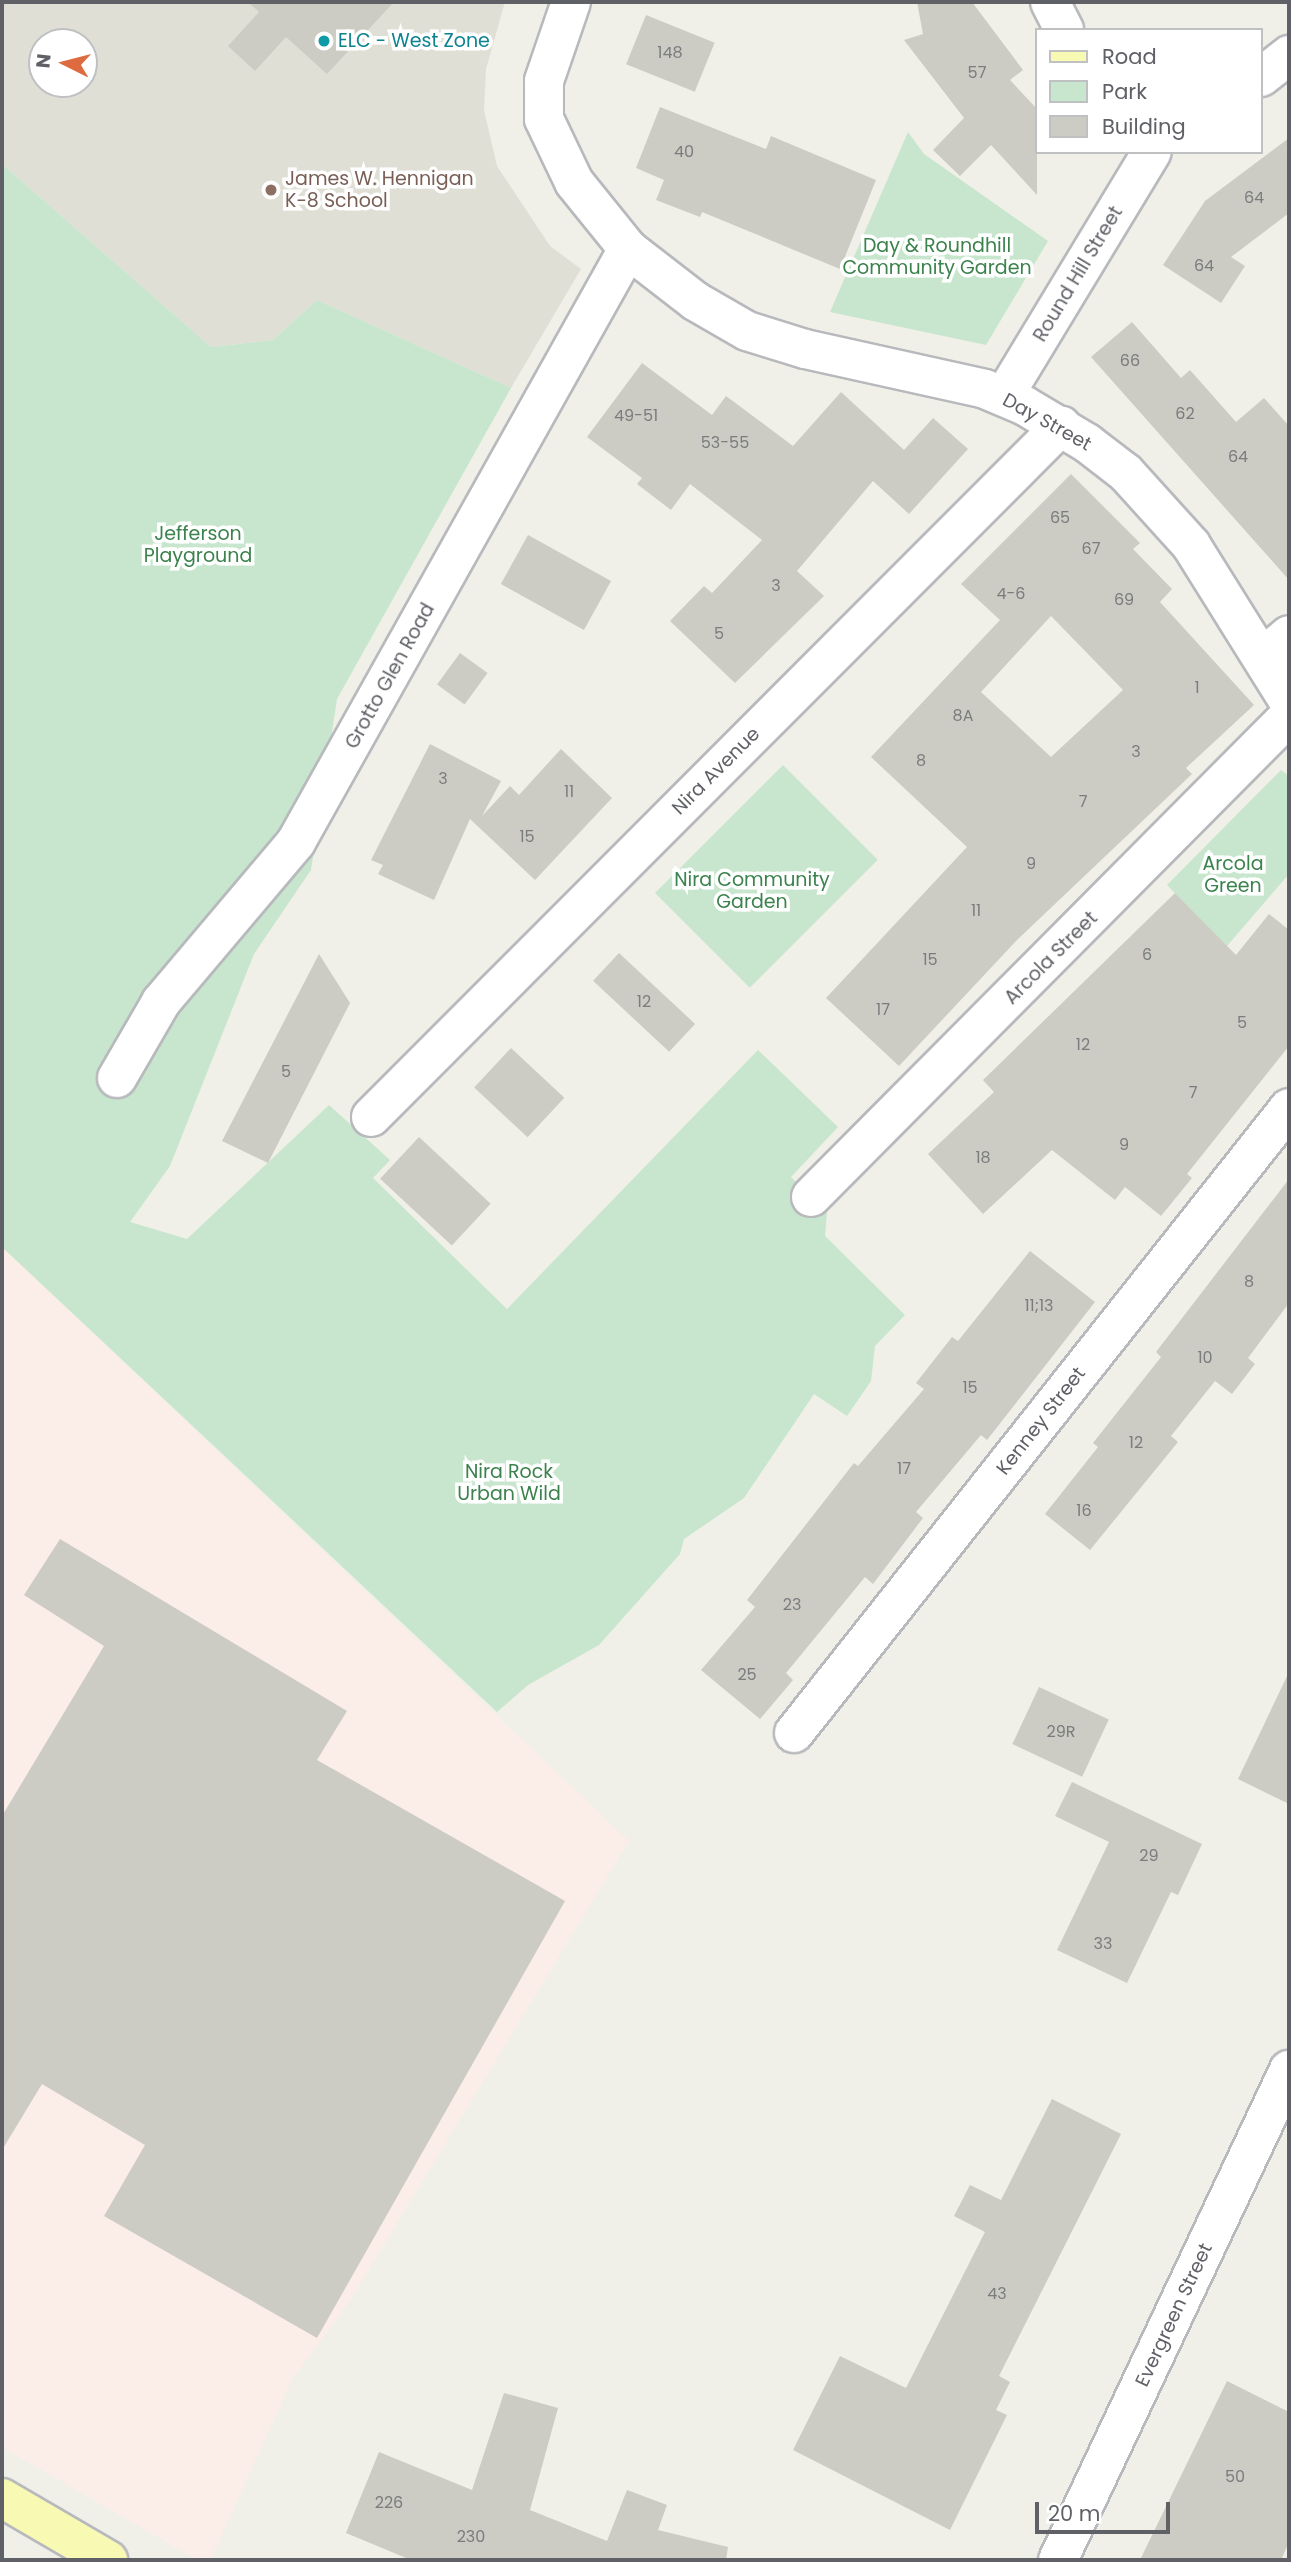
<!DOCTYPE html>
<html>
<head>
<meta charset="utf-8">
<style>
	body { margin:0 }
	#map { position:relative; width:1291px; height:2562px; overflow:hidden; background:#f0f0e8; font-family:Poppins,sans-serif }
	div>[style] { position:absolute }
	.education>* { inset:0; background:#e0dfd6 }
	.medical>* { inset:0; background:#fbede7 }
	.green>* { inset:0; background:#c7e6cd; transform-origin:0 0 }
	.building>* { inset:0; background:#cccbc4; transform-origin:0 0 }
	.roads { filter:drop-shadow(2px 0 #b8b9bd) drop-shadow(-2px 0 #b8b9bd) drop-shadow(0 2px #b8b9bd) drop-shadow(0 -2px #b8b9bd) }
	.minor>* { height:38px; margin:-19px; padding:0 19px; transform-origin:19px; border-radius:19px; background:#fff }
	.major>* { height:38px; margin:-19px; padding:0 19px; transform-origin:19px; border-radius:19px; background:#f8fab4 }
	.dots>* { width:19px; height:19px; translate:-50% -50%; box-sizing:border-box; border:4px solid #fff; border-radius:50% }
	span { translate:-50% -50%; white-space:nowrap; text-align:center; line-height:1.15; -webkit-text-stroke:7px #fff; paint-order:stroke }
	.number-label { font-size:16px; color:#7a7c7e }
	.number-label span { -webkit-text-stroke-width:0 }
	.culture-label { font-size:19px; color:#0d838f }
	.left { translate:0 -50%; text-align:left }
	.education-label { font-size:19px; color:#785e54 }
	.park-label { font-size:19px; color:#3b824c }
	.street-label { font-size:19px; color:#5f6167 }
	.frame { position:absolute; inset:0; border:4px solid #5f6167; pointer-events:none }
	.legend { position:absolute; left:1035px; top:28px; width:228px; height:126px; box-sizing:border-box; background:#fff; border:2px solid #bfc0c2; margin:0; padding:9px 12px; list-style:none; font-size:21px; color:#5f6167 }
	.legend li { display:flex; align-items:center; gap:14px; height:35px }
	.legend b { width:35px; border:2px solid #bfc0c2 }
	.north { position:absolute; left:28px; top:28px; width:70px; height:70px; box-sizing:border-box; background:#fff; border:2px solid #bfc0c2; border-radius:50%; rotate:276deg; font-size:19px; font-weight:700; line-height:28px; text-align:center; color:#5f6167 }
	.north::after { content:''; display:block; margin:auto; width:24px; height:32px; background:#de6b40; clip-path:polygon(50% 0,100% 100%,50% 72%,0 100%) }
	.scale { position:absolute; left:1035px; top:2502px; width:135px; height:32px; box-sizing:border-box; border:4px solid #5f6167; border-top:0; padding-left:9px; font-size:21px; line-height:24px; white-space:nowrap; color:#5f6167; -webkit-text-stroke:5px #fff; paint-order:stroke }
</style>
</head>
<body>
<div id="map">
	<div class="education">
		<i style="clip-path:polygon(evenodd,2px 2px,505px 2px,486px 69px,484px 110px,497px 166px,550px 246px,581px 269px,511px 388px,317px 300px,273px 340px,211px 347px,2px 164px,2px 2px,42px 42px,84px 42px,84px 84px,42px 84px,42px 42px)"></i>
	</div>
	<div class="medical">
		<i style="clip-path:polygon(2px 1247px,629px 1841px,349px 2302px,293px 2378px,210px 2560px,197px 2560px,2px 2447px)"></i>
	</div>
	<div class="green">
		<i style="clip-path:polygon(908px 132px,924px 154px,1048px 241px,986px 345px,830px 312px)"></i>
		<i style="clip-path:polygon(2px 164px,211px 347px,273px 340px,317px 300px,511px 388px,337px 699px,311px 870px,254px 954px,170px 1166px,130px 1222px,187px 1239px,329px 1105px,390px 1160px,373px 1178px,507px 1309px,758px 1050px,838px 1127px,791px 1177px,827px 1212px,825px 1236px,905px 1315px,875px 1346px,871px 1381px,847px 1416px,814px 1394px,744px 1498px,684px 1539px,680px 1554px,599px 1645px,528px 1685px,497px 1712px,2px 1247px)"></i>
		<i style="left:783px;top:765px;width:134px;height:181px;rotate:45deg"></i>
		<i style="clip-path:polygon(1281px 770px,1289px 776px,1289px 874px,1227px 946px,1167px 885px)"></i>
	</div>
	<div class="building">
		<i style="clip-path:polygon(248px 2px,394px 2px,327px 74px,286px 37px,255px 71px,228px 46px,259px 12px)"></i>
		<i style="clip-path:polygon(917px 2px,972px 2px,1023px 70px,1010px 80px,1037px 109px,1037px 195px,991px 145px,960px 176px,933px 150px,964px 118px,904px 40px,923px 34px)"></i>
		<i style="left:646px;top:15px;width:74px;height:53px;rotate:22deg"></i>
		<i style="clip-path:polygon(660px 107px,766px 149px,771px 136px,876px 180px,840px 269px,702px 212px,700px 217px,656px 200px,664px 180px,636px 168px)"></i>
		<i style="clip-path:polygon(1289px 138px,1289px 213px,1231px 257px,1245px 266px,1221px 303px,1163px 265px,1205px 201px)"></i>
		<i style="clip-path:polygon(1132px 322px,1181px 378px,1190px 370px,1236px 422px,1264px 398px,1289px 426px,1289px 580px,1091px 357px)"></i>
		<i style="clip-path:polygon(642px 363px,712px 415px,726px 396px,793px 446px,841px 392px,904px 450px,933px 418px,968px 449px,909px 514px,873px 481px,797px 571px,824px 596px,735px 683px,670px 621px,704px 586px,712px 593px,762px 540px,690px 484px,671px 510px,637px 484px,642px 478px,587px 437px)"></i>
		<i style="clip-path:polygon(evenodd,1071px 474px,1140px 543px,1133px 549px,1172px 589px,1160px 602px,1254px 705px,1186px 768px,1192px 774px,1017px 940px,899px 1066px,826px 998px,967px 847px,871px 757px,1000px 620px,961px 584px,1071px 474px,1051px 616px,1123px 690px,1051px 757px,981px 692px,1051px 616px)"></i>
		<i style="left:528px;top:535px;width:95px;height:56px;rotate:29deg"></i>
		<i style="left:460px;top:653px;width:34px;height:39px;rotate:36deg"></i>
		<i style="clip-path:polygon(430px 744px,501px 781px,482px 816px,510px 786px,519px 795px,561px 749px,612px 798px,535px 880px,470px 819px,434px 900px,378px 874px,383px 865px,371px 860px)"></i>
		<i style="clip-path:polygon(1175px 893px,1236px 955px,1269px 914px,1289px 930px,1289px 1046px,1187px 1174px,1192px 1178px,1161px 1216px,1125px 1187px,1115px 1200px,1052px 1150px,983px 1214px,928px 1154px,994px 1092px,983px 1080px)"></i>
		<i style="left:619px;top:953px;width:104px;height:38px;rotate:43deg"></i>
		<i style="clip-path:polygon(319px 954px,350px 1003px,268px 1163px,222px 1141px)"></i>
		<i style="left:511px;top:1048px;width:73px;height:54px;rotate:43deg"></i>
		<i style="left:419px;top:1137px;width:98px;height:57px;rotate:43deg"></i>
		<i style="clip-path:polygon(1289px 1179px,1289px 1303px,1248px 1358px,1255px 1364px,1232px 1394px,1215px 1381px,1171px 1436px,1178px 1442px,1090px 1550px,1045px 1514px,1098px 1447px,1093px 1443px,1161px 1357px,1156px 1352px)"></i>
		<i style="clip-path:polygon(1030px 1251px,1095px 1302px,987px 1440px,981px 1435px,916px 1512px,923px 1518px,873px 1584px,865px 1577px,786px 1673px,793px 1680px,760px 1719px,701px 1670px,755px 1607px,747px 1600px,854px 1463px,858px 1466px,924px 1389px,916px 1383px,952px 1337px,958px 1341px)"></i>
		<i style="clip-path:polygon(60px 1539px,347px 1711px,317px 1760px,565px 1901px,317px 2338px,104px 2216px,145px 2145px,42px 2084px,2px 2150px,2px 1816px,104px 1646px,24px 1595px)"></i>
		<i style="clip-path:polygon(1289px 1672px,1289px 1804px,1238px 1779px)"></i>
		<i style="left:1039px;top:1687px;width:77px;height:63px;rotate:25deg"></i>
		<i style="clip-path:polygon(1072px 1782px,1202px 1844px,1178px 1895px,1171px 1892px,1127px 1983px,1057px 1950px,1109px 1842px,1055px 1816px)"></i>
		<i style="clip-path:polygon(1052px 2099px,1121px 2134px,999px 2376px,1010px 2382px,996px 2410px,1007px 2415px,950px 2530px,793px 2450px,840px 2356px,906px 2388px,985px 2232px,954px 2216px,970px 2185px,1001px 2200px)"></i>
		<i style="clip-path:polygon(1227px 2381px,1289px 2412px,1289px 2542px,1281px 2560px,1140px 2560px)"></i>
		<i style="clip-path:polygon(504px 2393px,558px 2408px,530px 2510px,607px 2541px,627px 2490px,667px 2505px,658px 2530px,728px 2547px,726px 2560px,411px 2560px,346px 2533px,379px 2452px,472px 2490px)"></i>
	</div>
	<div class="roads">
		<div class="minor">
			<i style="left:571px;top:2px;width:83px;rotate:108.9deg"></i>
			<i style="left:544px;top:81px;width:38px;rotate:90deg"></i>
			<i style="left:544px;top:119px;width:70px;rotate:64.5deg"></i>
			<i style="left:574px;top:182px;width:86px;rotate:51.1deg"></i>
			<i style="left:628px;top:249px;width:85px;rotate:37.8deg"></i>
			<i style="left:695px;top:301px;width:60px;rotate:30deg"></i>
			<i style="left:747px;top:331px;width:61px;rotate:17.2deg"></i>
			<i style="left:805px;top:349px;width:184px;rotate:12.5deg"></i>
			<i style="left:985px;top:389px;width:43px;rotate:23deg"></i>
			<i style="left:1025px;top:406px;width:72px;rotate:30.8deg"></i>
			<i style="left:1087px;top:443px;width:49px;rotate:37.6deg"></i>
			<i style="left:1126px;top:473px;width:97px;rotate:47.9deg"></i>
			<i style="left:1191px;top:545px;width:185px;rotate:58deg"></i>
			<i style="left:1050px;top:2px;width:31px;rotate:63deg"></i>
			<i style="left:1261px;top:77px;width:36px;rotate:-38deg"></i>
			<i style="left:1004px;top:396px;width:285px;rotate:-58.8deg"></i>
			<i style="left:1263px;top:657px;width:34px;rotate:-40deg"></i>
			<i style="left:117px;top:1078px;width:88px;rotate:-59.9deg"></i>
			<i style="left:161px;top:1002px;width:209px;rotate:-49.8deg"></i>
			<i style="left:296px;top:842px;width:680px;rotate:-60.76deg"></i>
			<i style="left:371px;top:1117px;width:977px;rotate:-45.04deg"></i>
			<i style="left:811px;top:1197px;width:678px;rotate:-45.18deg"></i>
			<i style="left:794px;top:1733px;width:797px;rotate:-51.62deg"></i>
			<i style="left:1058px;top:2560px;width:542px;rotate:-64.76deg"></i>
		</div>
		<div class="major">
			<i style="left:2px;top:2498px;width:123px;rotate:30.3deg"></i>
		</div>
	</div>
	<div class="dots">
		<i style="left:324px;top:41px;background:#0f9aa8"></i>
		<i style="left:271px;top:190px;background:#8d6e63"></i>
	</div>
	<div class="number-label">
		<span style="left:670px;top:53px">148</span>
		<span style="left:977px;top:73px">57</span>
		<span style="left:684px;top:152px">40</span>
		<span style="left:1254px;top:198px">64</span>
		<span style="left:1204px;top:266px">64</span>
		<span style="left:1130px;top:361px">66</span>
		<span style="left:1185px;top:414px">62</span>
		<span style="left:636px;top:416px">49-51</span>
		<span style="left:725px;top:443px">53-55</span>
		<span style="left:1238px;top:457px">64</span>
		<span style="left:1060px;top:518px">65</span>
		<span style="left:1091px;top:549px">67</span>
		<span style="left:776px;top:586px">3</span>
		<span style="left:1011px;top:594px">4-6</span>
		<span style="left:1124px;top:600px">69</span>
		<span style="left:719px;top:634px">5</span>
		<span style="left:1197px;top:688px">1</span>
		<span style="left:963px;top:716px">8A</span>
		<span style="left:1136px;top:752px">3</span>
		<span style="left:921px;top:761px">8</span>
		<span style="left:443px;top:779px">3</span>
		<span style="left:569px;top:792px">11</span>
		<span style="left:1083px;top:802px">7</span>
		<span style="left:527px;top:837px">15</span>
		<span style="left:1031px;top:864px">9</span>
		<span style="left:976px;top:911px">11</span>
		<span style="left:1147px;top:955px">6</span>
		<span style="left:930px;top:960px">15</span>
		<span style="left:644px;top:1002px">12</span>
		<span style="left:883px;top:1010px">17</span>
		<span style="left:1242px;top:1023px">5</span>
		<span style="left:1083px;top:1045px">12</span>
		<span style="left:286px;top:1072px">5</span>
		<span style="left:1193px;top:1093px">7</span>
		<span style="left:1124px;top:1145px">9</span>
		<span style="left:983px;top:1158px">18</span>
		<span style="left:1249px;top:1282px">8</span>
		<span style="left:1039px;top:1306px">11;13</span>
		<span style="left:1205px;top:1358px">10</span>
		<span style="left:970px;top:1388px">15</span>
		<span style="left:1136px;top:1443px">12</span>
		<span style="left:904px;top:1469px">17</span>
		<span style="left:1084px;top:1511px">16</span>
		<span style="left:792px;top:1605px">23</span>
		<span style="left:747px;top:1675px">25</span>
		<span style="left:1061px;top:1732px">29R</span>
		<span style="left:1149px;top:1856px">29</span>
		<span style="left:1103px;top:1944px">33</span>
		<span style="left:997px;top:2294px">43</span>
		<span style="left:1235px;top:2477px">50</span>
		<span style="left:389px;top:2503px">226</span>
		<span style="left:471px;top:2537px">230</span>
	</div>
	<div class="culture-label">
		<span class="left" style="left:338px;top:41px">ELC - West Zone</span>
	</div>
	<div class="education-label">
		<span class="left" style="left:285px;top:190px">James W. Hennigan<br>K-8 School</span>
	</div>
	<div class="park-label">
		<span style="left:937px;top:257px">Day &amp; Roundhill<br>Community Garden</span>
		<span style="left:198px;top:545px">Jefferson<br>Playground</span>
		<span style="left:1233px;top:875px">Arcola<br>Green</span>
		<span style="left:752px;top:891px">Nira Community<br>Garden</span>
		<span style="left:509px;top:1483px">Nira Rock<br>Urban Wild</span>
	</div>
	<div class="street-label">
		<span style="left:1078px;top:274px;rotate:-59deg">Round Hill Street</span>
		<span style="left:1047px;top:422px;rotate:29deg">Day Street</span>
		<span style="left:390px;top:676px;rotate:-61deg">Grotto Glen Road</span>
		<span style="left:716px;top:771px;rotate:-45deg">Nira Avenue</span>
		<span style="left:1051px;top:958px;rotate:-45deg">Arcola Street</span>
		<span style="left:1041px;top:1421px;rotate:-52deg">Kenney Street</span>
		<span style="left:1174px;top:2315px;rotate:-65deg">Evergreen Street</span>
	</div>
	<div class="frame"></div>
	<ul class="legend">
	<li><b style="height:9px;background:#f8fab4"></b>Road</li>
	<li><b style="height:19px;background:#c7e6cd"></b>Park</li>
	<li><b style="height:19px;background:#cccbc4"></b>Building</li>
	</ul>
	<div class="north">N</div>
	<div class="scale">20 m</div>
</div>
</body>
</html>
